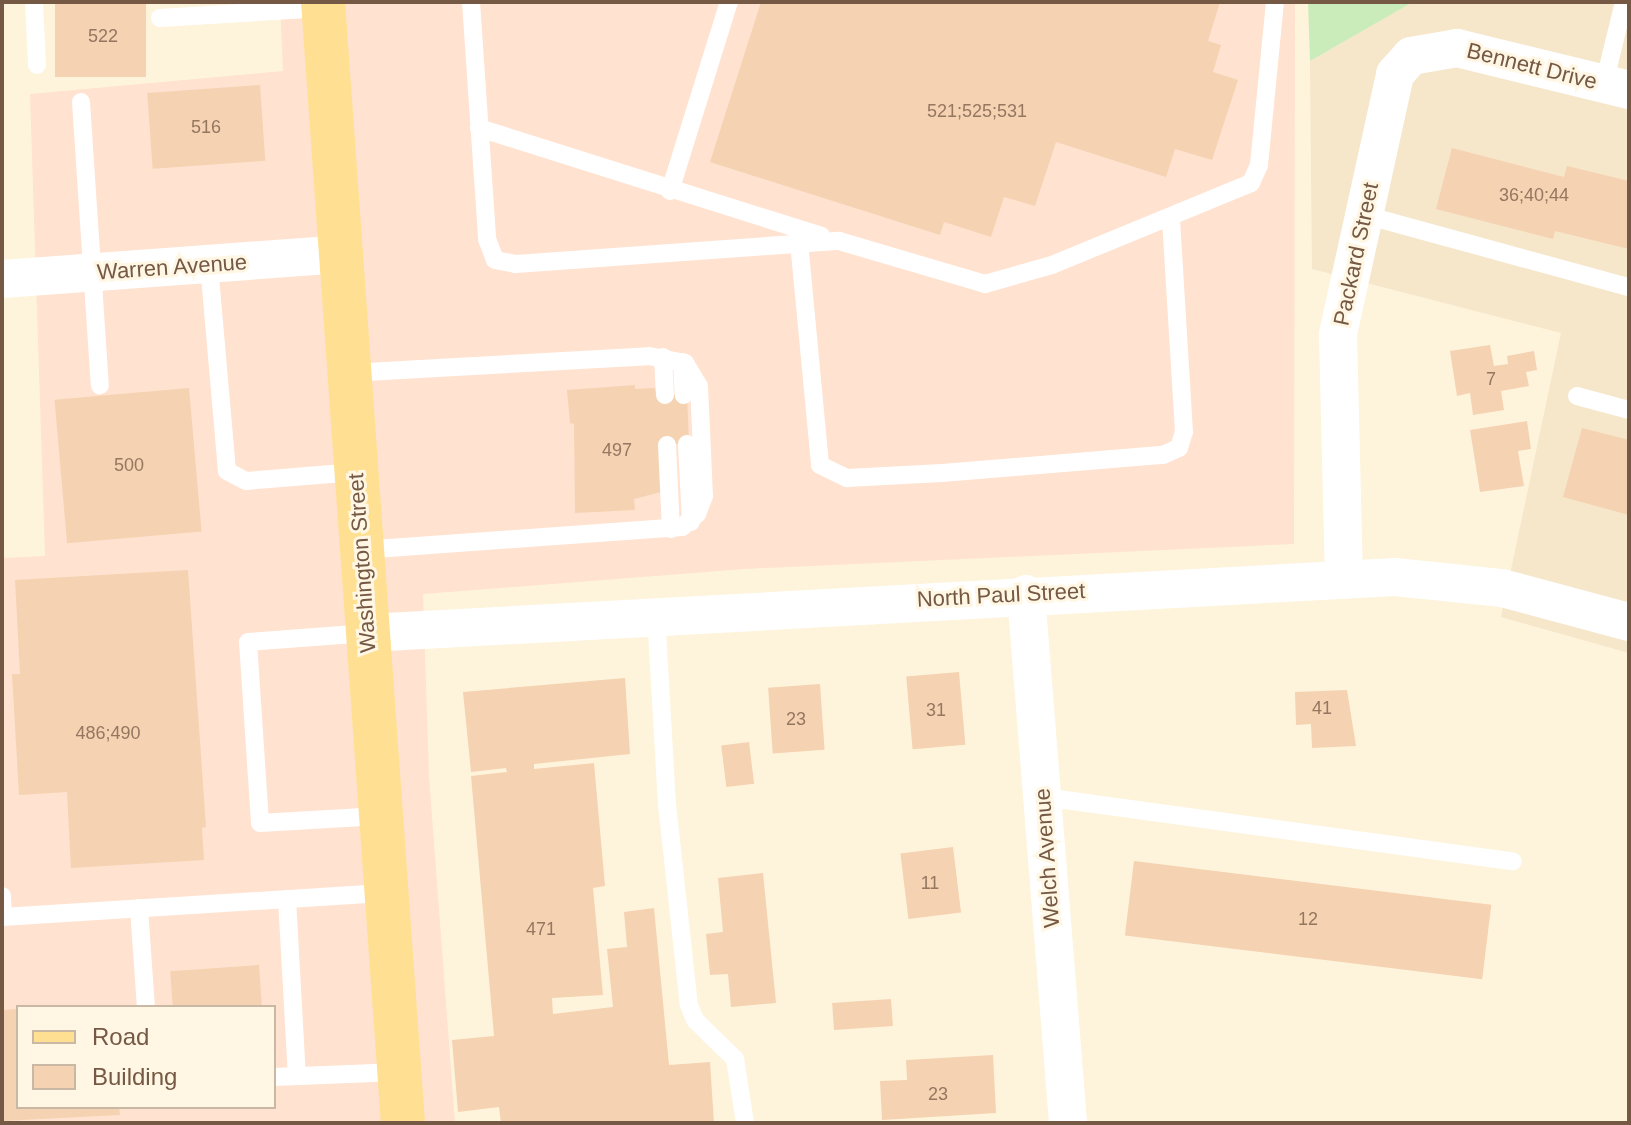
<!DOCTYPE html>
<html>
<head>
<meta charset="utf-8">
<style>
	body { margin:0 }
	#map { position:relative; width:1631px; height:1125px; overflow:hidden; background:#fef4dc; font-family:Helvetica,sans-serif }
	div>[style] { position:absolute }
	.residential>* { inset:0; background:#f6e6ca }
	.commercial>* { inset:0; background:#ffe2cf }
	.green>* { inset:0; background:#caecbb }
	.building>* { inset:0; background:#f5d2b2; transform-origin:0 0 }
	.lane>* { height:18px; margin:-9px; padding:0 9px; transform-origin:9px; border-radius:9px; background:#fff }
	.street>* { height:38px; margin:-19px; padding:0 19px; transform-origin:19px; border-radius:19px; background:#fff }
	.primary>* { height:44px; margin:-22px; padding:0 22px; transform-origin:22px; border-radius:22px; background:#ffe092 }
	span { translate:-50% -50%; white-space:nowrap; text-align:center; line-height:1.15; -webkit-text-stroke:6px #fff7e4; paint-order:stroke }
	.number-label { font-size:18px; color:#957760 }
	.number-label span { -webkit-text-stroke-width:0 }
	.street-label { font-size:22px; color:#755944 }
	.frame { position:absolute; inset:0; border:4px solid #755944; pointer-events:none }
	.legend { position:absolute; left:16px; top:1005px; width:260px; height:104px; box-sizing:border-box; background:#fff7e4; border:2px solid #c8b8a4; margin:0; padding:10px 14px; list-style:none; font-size:24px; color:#755944 }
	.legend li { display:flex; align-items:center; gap:16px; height:40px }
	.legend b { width:40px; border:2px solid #c8b8a4 }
</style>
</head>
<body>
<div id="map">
	<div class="residential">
		<i style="clip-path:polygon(1413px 2px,1629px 2px,1629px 653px,1501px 617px,1561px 333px,1312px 269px,1310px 61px)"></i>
	</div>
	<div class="commercial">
		<i style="clip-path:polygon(evenodd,280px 2px,1295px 2px,1294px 544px,744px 569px,423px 594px,429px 776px,455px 1123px,2px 1123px,2px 558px,45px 556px,30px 94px,283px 71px,280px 2px,18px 1007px,274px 1007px,274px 1107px,18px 1107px,18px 1007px)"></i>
	</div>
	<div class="green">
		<i style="clip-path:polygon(1308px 2px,1413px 2px,1310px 61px)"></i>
	</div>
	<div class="building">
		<i style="left:55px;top:2px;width:91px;height:75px"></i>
		<i style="clip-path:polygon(761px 2px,1220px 2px,1208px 41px,1221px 45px,1213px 72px,1238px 80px,1212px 160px,1175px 149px,1166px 177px,1056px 142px,1035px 206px,1004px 197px,991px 237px,944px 222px,940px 235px,710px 162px)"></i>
		<i style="left:260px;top:85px;width:76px;height:113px;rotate:86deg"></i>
		<i style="clip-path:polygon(1452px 148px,1564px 177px,1567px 166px,1629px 181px,1629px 249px,1555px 231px,1553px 239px,1436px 209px)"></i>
		<i style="clip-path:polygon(1490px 345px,1494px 366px,1508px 364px,1507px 356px,1534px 351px,1537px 370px,1526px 372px,1529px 386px,1501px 391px,1504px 410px,1473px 415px,1470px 393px,1457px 396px,1450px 351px)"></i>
		<i style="clip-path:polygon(635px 385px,635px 389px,655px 388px,657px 396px,687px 394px,689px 443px,659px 445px,661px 492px,634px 499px,635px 510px,575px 513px,574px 424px,570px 423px,567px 390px)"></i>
		<i style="left:189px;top:388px;width:144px;height:135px;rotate:85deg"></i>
		<i style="clip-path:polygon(1527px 421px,1531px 449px,1518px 451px,1524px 486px,1480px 492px,1470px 430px)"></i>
		<i style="clip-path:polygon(1582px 428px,1629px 440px,1629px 515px,1563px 497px)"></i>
		<i style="clip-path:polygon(188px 570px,206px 827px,202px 828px,204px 860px,71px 868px,67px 792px,19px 795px,12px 674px,20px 674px,15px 580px)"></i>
		<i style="left:959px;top:672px;width:73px;height:53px;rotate:85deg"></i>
		<i style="clip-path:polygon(625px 678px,630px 754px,534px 764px,534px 769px,594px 763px,605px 886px,593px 888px,603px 995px,552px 998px,553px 1014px,613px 1007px,607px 949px,627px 947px,624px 912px,654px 908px,669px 1065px,710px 1062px,714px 1123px,501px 1123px,499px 1107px,458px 1112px,452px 1040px,494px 1036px,471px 776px,507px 772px,506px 768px,471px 772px,463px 692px)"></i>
		<i style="left:820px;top:684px;width:66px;height:52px;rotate:86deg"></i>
		<i style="clip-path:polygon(1347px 690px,1356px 746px,1312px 748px,1311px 724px,1296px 725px,1295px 692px)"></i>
		<i style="left:749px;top:742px;width:42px;height:28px;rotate:83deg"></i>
		<i style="left:953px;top:847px;width:66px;height:53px;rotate:83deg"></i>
		<i style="left:1134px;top:861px;width:360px;height:75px;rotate:7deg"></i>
		<i style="clip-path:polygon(763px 873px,776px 1003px,731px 1007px,728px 974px,710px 975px,706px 934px,723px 932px,718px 878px)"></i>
		<i style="left:259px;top:965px;width:42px;height:89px;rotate:86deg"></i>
		<i style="left:891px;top:999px;width:27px;height:59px;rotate:86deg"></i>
		<i style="clip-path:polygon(18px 1009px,18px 1107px,119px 1107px,120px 1115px,2px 1121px,2px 1010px)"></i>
		<i style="clip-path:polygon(993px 1055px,996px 1113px,882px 1120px,880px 1081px,907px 1080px,906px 1060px)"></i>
	</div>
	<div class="lane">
		<i style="left:34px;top:2px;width:63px;rotate:87.3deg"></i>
		<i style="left:471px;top:2px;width:238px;rotate:86.1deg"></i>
		<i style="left:487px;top:239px;width:22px;rotate:69deg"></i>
		<i style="left:495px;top:260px;width:21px;rotate:11deg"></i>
		<i style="left:516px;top:264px;width:324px;rotate:-4.1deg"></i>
		<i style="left:839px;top:241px;width:152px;rotate:16.4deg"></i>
		<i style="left:985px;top:284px;width:70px;rotate:-15.8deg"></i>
		<i style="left:1052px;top:265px;width:215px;rotate:-22.4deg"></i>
		<i style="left:1251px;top:183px;width:20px;rotate:-66deg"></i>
		<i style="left:1259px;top:165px;width:164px;rotate:-84.4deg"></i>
		<i style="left:160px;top:18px;width:163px;rotate:-3.5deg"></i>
		<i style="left:1604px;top:84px;width:84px;rotate:-76.3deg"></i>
		<i style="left:81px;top:102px;width:284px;rotate:86.2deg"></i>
		<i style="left:479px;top:128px;width:359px;rotate:17.5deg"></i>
		<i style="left:670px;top:191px;width:198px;rotate:-72.7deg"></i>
		<i style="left:1365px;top:215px;width:274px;rotate:15.3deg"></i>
		<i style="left:799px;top:242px;width:224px;rotate:84.6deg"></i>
		<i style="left:820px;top:465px;width:30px;rotate:26deg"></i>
		<i style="left:847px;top:478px;width:95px;rotate:-3deg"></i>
		<i style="left:942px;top:473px;width:222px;rotate:-4.7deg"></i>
		<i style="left:1163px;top:455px;width:17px;rotate:-24deg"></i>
		<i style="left:1179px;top:448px;width:17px;rotate:-73deg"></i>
		<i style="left:1184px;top:432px;width:214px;rotate:-93.5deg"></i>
		<i style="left:209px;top:265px;width:207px;rotate:85deg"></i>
		<i style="left:227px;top:471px;width:21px;rotate:28deg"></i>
		<i style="left:246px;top:481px;width:110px;rotate:-4.7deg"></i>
		<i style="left:663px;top:357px;width:38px;rotate:87deg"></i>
		<i style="left:682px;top:362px;width:33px;rotate:87deg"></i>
		<i style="left:348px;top:373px;width:301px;rotate:-3.2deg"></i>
		<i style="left:649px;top:356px;width:37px;rotate:11deg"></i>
		<i style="left:685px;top:363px;width:27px;rotate:59deg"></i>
		<i style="left:699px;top:386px;width:110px;rotate:87.4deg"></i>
		<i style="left:704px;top:496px;width:19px;rotate:111deg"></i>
		<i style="left:697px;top:514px;width:20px;rotate:139deg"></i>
		<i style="left:682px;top:527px;width:321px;rotate:175.9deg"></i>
		<i style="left:1577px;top:396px;width:54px;rotate:15.1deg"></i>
		<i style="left:687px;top:444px;width:78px;rotate:87.1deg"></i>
		<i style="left:667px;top:445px;width:84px;rotate:87.3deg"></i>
		<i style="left:656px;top:614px;width:190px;rotate:86.7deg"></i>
		<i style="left:667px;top:804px;width:202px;rotate:83.8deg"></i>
		<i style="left:689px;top:1005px;width:16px;rotate:68deg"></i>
		<i style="left:695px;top:1020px;width:56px;rotate:44.3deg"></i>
		<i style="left:735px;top:1059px;width:65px;rotate:81.1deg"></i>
		<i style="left:368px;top:633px;width:120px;rotate:175.7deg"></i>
		<i style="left:248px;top:642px;width:181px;rotate:86.2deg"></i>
		<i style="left:260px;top:823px;width:120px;rotate:-3.3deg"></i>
		<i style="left:1043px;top:797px;width:474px;rotate:7.8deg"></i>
		<i style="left:2px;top:896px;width:21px;rotate:87deg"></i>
		<i style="left:287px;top:899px;width:177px;rotate:86.8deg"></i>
		<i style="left:139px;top:908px;width:99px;rotate:86deg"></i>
		<i style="left:2px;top:917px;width:385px;rotate:-3.6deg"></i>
		<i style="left:274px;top:1077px;width:125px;rotate:-2.3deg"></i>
	</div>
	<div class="street">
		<i style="left:2px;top:279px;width:340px;rotate:-4.2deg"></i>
		<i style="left:1344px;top:580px;width:246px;rotate:-91.4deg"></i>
		<i style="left:1338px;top:334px;width:266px;rotate:-77.6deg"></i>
		<i style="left:1395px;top:74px;width:24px;rotate:-48deg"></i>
		<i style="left:1411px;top:56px;width:47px;rotate:-9.9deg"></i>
		<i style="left:1457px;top:48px;width:177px;rotate:13.7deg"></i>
		<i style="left:1026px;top:594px;width:531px;rotate:85.46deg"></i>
		<i style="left:368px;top:633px;width:1029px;rotate:-3.12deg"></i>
		<i style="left:1395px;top:577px;width:108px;rotate:5.9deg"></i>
		<i style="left:1502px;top:588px;width:131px;rotate:15deg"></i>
	</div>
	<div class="primary">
		<i style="left:323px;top:2px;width:1124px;rotate:85.92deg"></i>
	</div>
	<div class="number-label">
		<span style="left:103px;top:36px">522</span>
		<span style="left:977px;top:111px">521;525;531</span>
		<span style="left:206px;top:127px">516</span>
		<span style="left:1534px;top:195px">36;40;44</span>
		<span style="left:1491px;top:379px">7</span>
		<span style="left:617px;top:450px">497</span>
		<span style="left:129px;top:465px">500</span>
		<span style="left:1322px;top:708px">41</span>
		<span style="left:936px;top:710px">31</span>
		<span style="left:796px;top:719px">23</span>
		<span style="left:108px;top:733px">486;490</span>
		<span style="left:930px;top:883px">11</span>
		<span style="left:1308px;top:919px">12</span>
		<span style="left:541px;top:929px">471</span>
		<span style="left:938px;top:1094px">23</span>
	</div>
	<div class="street-label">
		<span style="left:1532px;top:66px;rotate:14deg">Bennett Drive</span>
		<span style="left:1356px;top:254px;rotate:-78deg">Packard Street</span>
		<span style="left:172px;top:267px;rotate:-4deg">Warren Avenue</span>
		<span style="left:362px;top:563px;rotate:-94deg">Washington Street</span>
		<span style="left:1001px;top:595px;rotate:-3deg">North Paul Street</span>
		<span style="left:1047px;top:858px;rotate:-94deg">Welch Avenue</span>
	</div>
	<div class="frame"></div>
	<ul class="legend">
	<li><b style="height:10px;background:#ffe092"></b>Road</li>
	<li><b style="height:22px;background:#f5d2b2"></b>Building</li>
	</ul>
</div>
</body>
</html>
